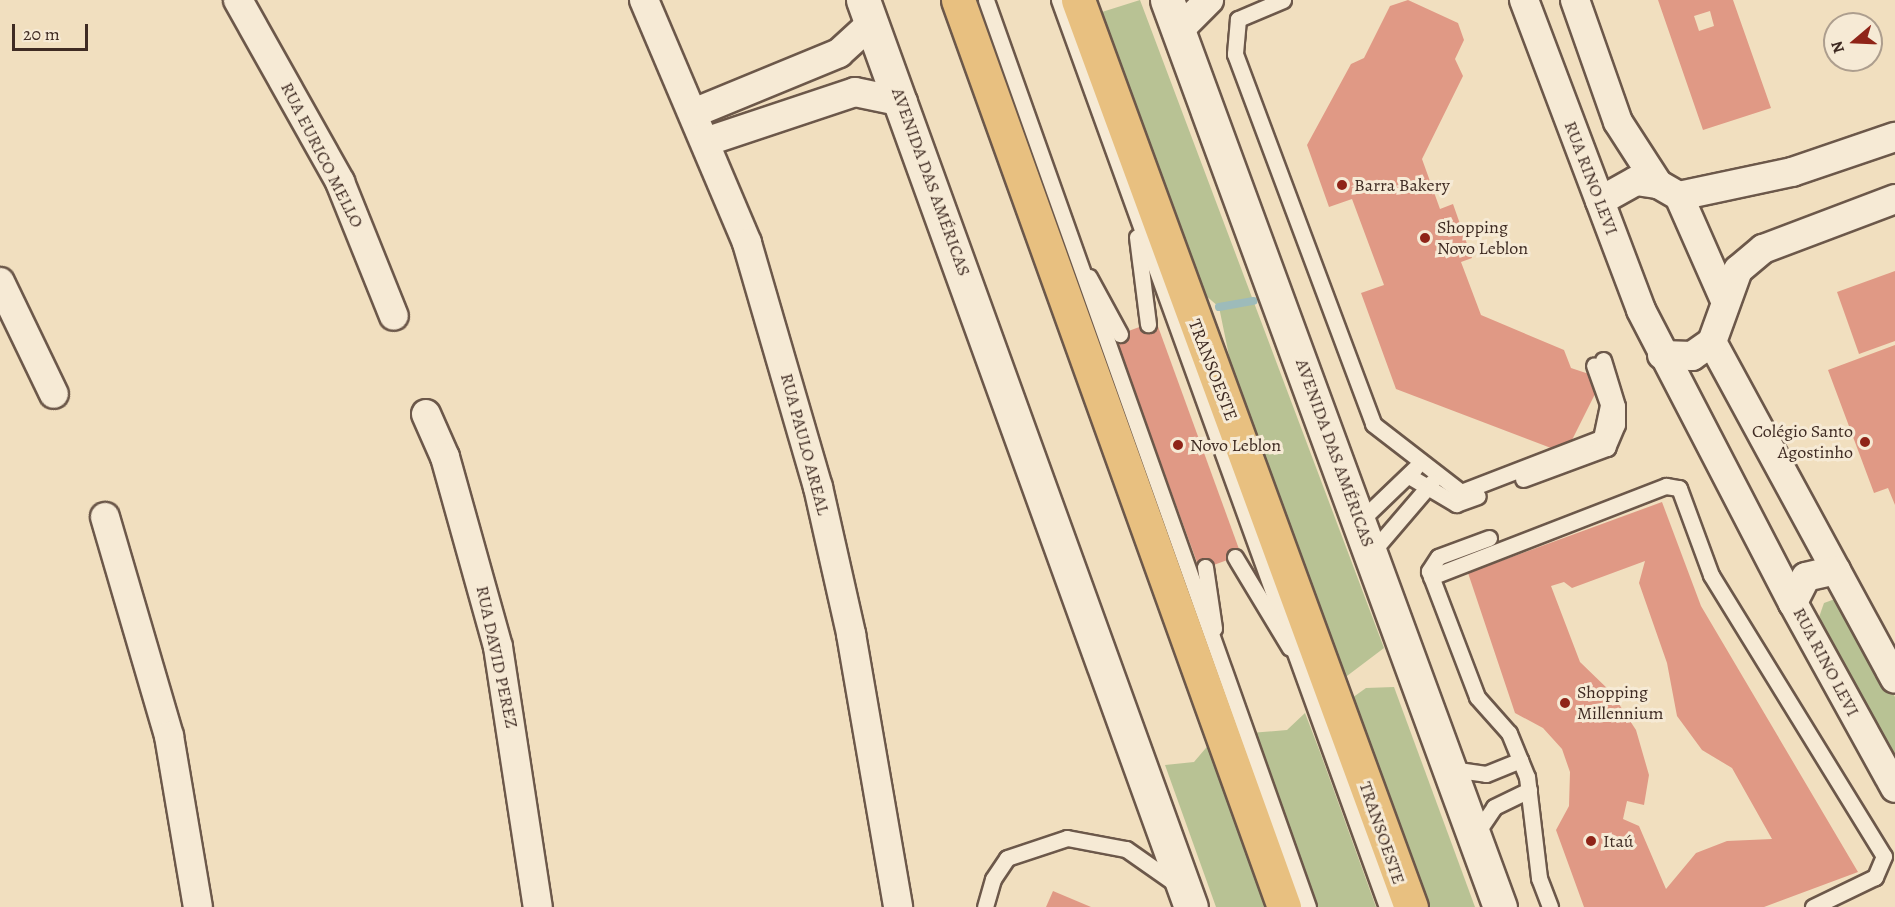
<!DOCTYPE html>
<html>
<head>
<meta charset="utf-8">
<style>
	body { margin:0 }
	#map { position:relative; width:1895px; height:907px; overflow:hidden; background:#f1dfbf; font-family:Alegreya,serif }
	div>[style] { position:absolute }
	.green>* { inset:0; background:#b8c294 }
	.stream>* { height:8px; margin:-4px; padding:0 4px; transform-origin:4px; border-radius:4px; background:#9dbbba }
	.building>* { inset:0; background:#e09985; transform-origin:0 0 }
	.roads { filter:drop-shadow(2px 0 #6c584a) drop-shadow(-2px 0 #6c584a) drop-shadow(0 2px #6c584a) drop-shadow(0 -2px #6c584a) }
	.lane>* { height:15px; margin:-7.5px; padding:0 7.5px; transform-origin:7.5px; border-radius:7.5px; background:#f6ead5 }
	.street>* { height:28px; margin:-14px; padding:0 14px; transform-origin:14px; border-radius:14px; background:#f6ead5 }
	.secondary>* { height:33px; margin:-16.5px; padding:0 16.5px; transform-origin:16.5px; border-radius:16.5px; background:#f6ead5 }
	.highway>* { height:33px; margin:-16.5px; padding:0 16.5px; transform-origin:16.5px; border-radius:16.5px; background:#e8c080 }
	.dots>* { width:16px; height:16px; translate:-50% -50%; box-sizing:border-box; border:3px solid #f6ead5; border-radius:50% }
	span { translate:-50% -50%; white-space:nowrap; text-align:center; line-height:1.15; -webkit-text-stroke:6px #f6ead5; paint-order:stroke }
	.street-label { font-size:18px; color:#3f2b23 }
	.poi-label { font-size:18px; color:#3f2b23 }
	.left { translate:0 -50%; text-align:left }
	.right { translate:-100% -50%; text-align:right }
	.north { position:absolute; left:1823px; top:12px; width:60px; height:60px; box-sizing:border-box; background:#f6ead5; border:2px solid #ad9e8e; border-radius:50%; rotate:251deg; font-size:16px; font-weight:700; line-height:24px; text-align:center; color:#3f2b23 }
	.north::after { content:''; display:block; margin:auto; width:21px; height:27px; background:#8f2418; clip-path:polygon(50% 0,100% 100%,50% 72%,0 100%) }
	.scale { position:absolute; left:12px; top:24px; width:76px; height:27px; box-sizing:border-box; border:3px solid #3f2b23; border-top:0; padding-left:8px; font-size:18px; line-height:21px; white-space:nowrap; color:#3f2b23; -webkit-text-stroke:4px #f6ead5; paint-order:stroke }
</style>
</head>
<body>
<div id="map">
	<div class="green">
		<i style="clip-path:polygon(1087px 0,1097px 0,1102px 12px,1140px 0,1384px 648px,1339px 682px,1234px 380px,1219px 307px,1197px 288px)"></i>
		<i style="clip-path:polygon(1835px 599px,1846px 605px,1895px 697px,1895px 762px,1818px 620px,1824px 603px)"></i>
		<i style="clip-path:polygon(1394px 687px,1475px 907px,1419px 907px,1345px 703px,1366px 688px)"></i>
		<i style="clip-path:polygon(1305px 713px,1320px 752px,1376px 907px,1312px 907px,1250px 733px,1287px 730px)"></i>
		<i style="clip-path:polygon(1211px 742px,1270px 907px,1216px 907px,1165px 765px,1194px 762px)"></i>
	</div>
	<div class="stream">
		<i style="left:1219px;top:307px;width:35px;rotate:-10deg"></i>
	</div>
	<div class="building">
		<i style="clip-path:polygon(1408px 0,1458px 23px,1464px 40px,1455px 59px,1463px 76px,1422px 159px,1440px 209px,1453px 204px,1472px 258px,1461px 262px,1481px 315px,1564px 350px,1571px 368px,1589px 374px,1596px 392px,1571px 442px,1551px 448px,1396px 389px,1361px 293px,1384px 285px,1352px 199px,1329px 207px,1307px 145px,1351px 64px,1364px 58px,1390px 6px)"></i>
		<i style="clip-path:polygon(evenodd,1658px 0,1733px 0,1771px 108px,1703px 130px,1658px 0,1710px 11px,1714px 26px,1699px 31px,1694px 16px,1710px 11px)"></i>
		<i style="clip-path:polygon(1895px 271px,1895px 341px,1859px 354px,1837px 292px)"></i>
		<i style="left:1156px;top:321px;width:249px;height:44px;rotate:70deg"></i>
		<i style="clip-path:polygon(1895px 345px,1895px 505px,1888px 488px,1874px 493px,1828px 370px)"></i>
		<i style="clip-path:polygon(evenodd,1662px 502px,1701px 606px,1858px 872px,1764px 907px,1584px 907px,1556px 830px,1569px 806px,1570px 772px,1562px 749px,1543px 728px,1515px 713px,1468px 573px,1662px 502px,1645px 561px,1639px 583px,1667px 663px,1677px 716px,1702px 750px,1732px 768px,1772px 839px,1727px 841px,1696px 853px,1666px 889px,1639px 826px,1623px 819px,1627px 801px,1644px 805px,1649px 775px,1636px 730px,1611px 692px,1580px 662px,1551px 586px,1564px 582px,1572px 588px,1645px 561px)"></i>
		<i style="clip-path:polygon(1053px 891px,1091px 907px,1046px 907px)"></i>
	</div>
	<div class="roads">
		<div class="lane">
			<i style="left:986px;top:0;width:962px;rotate:70.45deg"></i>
			<i style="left:1059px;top:0;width:964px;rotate:70.12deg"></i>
			<i style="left:1283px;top:0;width:49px;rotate:157.1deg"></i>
			<i style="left:1238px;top:19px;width:35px;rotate:95deg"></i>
			<i style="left:1235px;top:54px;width:395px;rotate:69.5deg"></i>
			<i style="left:1373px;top:424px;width:111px;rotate:37.7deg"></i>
			<i style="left:1461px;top:492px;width:150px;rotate:-21.1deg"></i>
			<i style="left:1601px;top:438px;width:35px;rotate:-78deg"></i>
			<i style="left:1608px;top:404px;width:41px;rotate:-109.7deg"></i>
			<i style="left:1137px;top:237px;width:88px;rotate:82.8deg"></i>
			<i style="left:1089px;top:277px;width:65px;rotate:61.5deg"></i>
			<i style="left:1409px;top:476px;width:55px;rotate:30.8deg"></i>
			<i style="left:1456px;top:504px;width:23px;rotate:-20deg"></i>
			<i style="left:1523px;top:479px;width:90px;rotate:-20.3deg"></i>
			<i style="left:1607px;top:448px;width:25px;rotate:-67deg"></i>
			<i style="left:1617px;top:425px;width:19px;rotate:-90deg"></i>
			<i style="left:1617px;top:406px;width:48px;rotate:-106.9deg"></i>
			<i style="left:1360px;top:521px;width:76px;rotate:-43.9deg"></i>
			<i style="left:1489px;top:538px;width:54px;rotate:159.6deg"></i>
			<i style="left:1438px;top:557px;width:17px;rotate:123deg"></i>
			<i style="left:1429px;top:571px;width:135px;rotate:69.1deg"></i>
			<i style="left:1477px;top:697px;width:48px;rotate:48.4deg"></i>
			<i style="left:1509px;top:733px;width:48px;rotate:67.8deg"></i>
			<i style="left:1527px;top:777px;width:102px;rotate:83.2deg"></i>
			<i style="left:1539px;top:878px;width:31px;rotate:69deg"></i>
			<i style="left:1372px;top:552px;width:92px;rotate:-49.4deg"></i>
			<i style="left:1235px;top:557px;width:106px;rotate:58.9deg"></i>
			<i style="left:1205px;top:567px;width:62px;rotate:81.6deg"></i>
			<i style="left:1431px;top:577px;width:252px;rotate:-21.2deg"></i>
			<i style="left:1666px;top:486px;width:13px;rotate:9deg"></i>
			<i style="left:1679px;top:488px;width:93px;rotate:69.8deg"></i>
			<i style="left:1711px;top:575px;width:330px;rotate:58.4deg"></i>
			<i style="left:1884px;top:856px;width:23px;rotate:113deg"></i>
			<i style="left:1875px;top:877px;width:69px;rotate:154.2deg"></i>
			<i style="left:1451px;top:769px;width:35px;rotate:8deg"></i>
			<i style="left:1486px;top:774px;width:37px;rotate:-22deg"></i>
			<i style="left:1476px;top:834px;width:32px;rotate:-56deg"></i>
			<i style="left:1494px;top:807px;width:39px;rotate:-26deg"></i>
			<i style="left:985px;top:907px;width:29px;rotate:-74deg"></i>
			<i style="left:993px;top:879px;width:25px;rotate:-56deg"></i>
			<i style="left:1007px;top:858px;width:63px;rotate:-18.4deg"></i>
			<i style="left:1067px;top:838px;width:60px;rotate:10.6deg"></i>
			<i style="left:1126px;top:849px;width:61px;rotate:35deg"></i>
		</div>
		<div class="street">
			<i style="left:238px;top:0;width:209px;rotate:60.7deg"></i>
			<i style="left:340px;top:182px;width:144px;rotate:68.1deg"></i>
			<i style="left:644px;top:0;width:264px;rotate:67deg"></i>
			<i style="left:747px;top:243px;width:254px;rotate:73.8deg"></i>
			<i style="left:818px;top:487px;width:151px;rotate:77.3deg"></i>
			<i style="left:851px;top:634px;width:277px;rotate:80.2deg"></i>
			<i style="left:1524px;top:0;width:331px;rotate:69.3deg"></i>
			<i style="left:1641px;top:310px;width:330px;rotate:62.6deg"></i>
			<i style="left:1575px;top:0;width:129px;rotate:70.6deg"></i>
			<i style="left:1618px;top:122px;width:74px;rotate:57.2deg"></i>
			<i style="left:1658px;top:184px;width:24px;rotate:30deg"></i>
			<i style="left:1679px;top:196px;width:111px;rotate:66.2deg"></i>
			<i style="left:1178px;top:31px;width:44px;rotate:-45deg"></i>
			<i style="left:696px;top:112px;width:155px;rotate:-22.4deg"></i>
			<i style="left:839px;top:53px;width:45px;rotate:-42.3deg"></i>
			<i style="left:708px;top:141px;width:155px;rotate:-18.4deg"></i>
			<i style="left:855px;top:92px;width:49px;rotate:11.8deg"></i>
			<i style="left:1679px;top:196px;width:116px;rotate:-12deg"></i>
			<i style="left:1792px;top:172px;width:109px;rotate:-18.8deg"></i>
			<i style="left:1600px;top:201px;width:41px;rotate:-29.1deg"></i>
			<i style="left:1636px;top:181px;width:22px;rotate:8deg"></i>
			<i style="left:0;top:282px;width:124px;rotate:64.3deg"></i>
			<i style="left:1712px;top:342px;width:383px;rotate:61.5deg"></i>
			<i style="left:1662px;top:355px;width:30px;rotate:2deg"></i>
			<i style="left:1692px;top:356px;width:24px;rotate:-35deg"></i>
			<i style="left:1712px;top:342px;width:77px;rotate:-70.1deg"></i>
			<i style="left:1738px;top:270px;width:33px;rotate:-40deg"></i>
			<i style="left:1763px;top:249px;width:141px;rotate:-20.7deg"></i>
			<i style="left:426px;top:414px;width:47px;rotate:66.2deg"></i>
			<i style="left:445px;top:457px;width:197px;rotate:74.4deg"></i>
			<i style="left:498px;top:647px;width:263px;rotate:81.3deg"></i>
			<i style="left:105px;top:517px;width:228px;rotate:73.7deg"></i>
			<i style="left:169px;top:736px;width:173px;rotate:80.4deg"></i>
			<i style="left:1836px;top:570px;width:31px;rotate:167deg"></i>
			<i style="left:1806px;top:577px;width:29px;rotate:117deg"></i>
			<i style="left:1793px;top:603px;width:211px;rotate:61.1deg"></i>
		</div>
		<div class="secondary">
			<i style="left:863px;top:0;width:964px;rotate:70.12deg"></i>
			<i style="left:1167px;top:0;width:966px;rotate:69.84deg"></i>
		</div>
		<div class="highway">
			<i style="left:958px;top:0;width:964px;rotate:70.23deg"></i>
			<i style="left:1078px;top:0;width:966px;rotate:69.84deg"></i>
		</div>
	</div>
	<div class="dots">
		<i style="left:1342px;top:185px;background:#8f2418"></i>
		<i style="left:1425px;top:238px;background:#8f2418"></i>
		<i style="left:1865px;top:442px;background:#8f2418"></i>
		<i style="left:1178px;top:445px;background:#8f2418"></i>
		<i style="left:1565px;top:703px;background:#8f2418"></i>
		<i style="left:1591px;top:841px;background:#8f2418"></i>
	</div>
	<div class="street-label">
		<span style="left:322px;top:155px;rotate:63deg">RUA EURICO MELLO</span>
		<span style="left:1591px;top:178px;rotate:69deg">RUA RINO LEVI</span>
		<span style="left:931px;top:182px;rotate:70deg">AVENIDA DAS AMÉRICAS</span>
		<span style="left:1213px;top:370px;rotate:69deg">TRANSOESTE</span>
		<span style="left:805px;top:444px;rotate:75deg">RUA PAULO AREAL</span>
		<span style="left:1335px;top:453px;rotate:70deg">AVENIDA DAS AMÉRICAS</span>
		<span style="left:497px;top:657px;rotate:78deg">RUA DAVID PEREZ</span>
		<span style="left:1826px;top:662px;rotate:62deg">RUA RINO LEVI</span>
		<span style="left:1382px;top:833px;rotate:71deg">TRANSOESTE</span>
	</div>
	<div class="poi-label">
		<span class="left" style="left:1354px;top:185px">Barra Bakery</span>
		<span class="left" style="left:1437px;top:238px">Shopping<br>Novo Leblon</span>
		<span class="right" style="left:1853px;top:442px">Colégio Santo<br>Agostinho</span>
		<span class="left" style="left:1190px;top:445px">Novo Leblon</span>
		<span class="left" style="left:1577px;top:703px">Shopping<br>Millennium</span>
		<span class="left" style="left:1603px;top:841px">Itaú</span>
	</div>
	<div class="north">N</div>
	<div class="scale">20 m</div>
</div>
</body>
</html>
